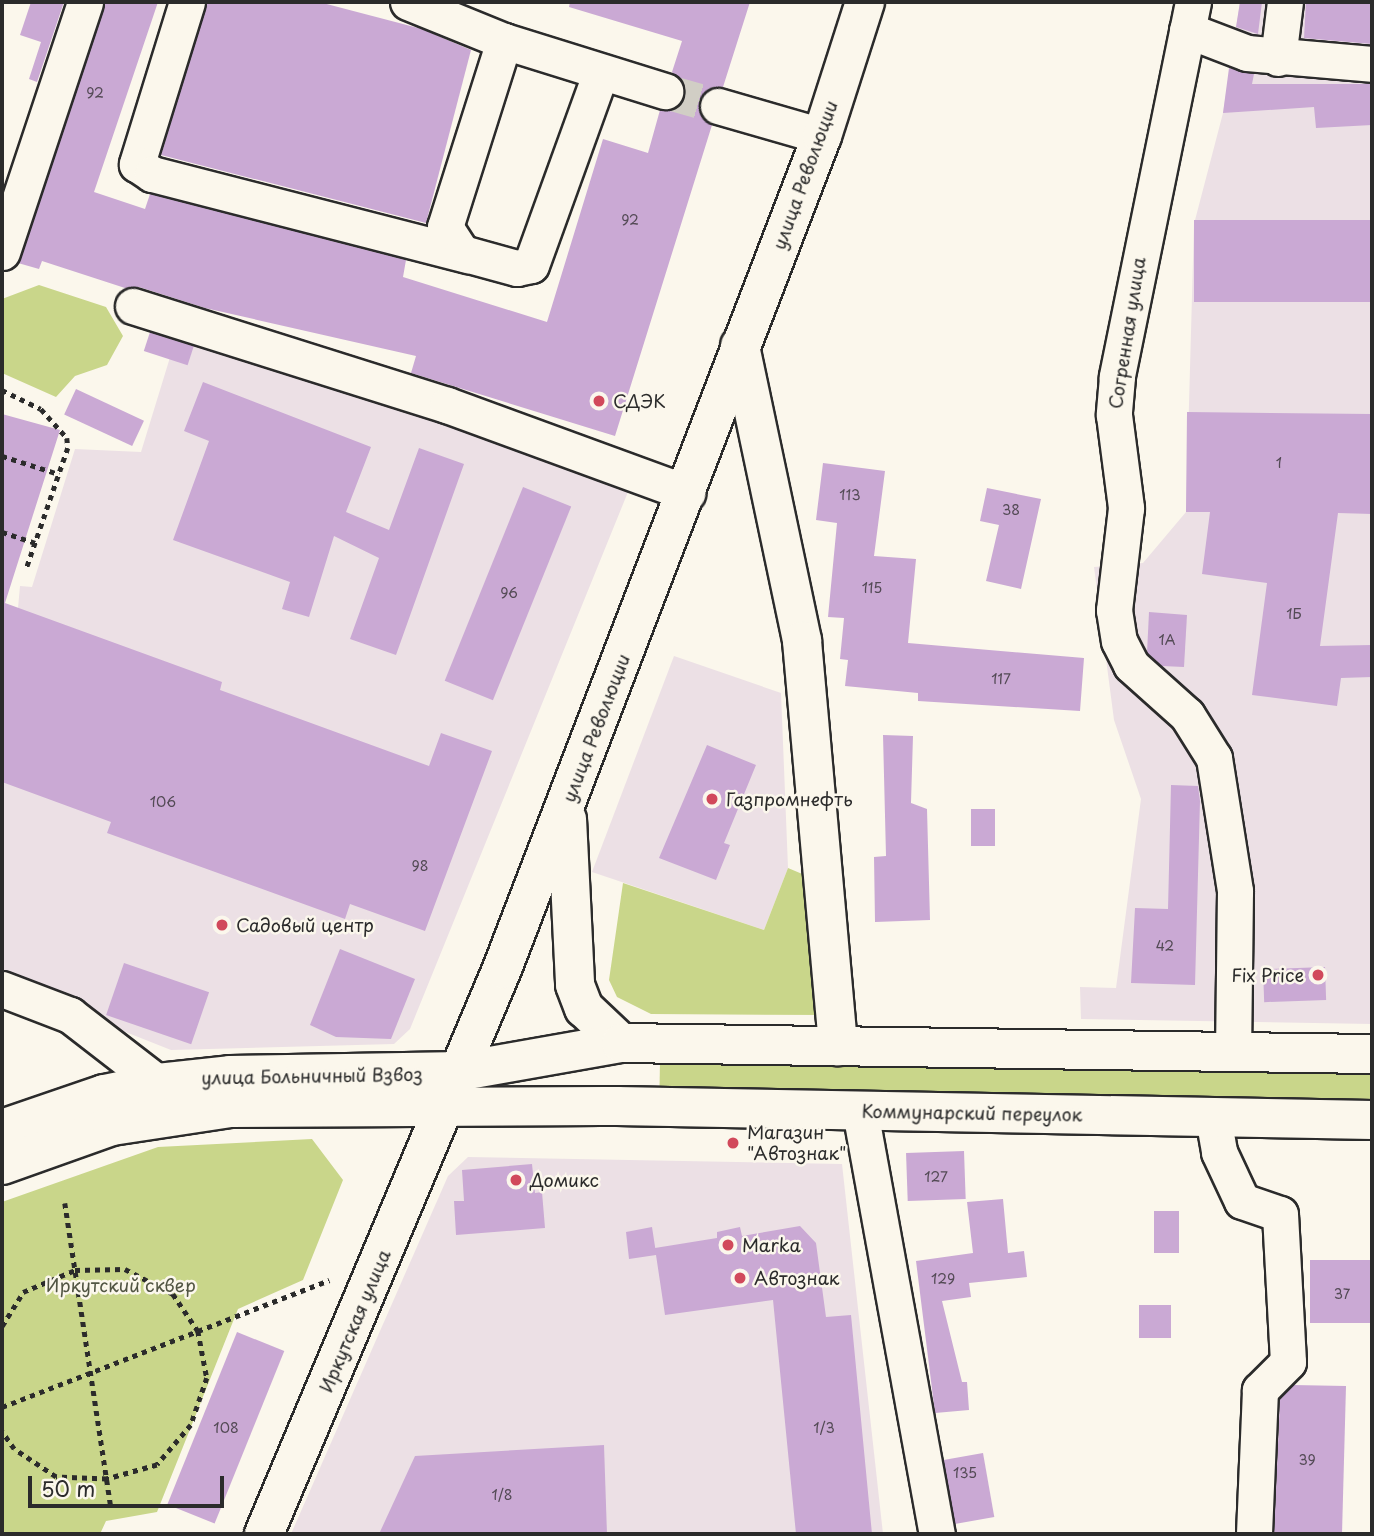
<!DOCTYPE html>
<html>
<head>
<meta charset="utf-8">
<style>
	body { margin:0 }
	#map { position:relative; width:1374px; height:1536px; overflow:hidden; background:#fbf7ec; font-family:"Playpen Sans",sans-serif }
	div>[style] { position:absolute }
	.built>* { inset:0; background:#ece0e5 }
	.green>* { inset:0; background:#c9d68a; transform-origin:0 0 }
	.building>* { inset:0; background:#caa9d4; transform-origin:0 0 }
	.minor-tunnel>* { height:35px; margin-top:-17.5px; transform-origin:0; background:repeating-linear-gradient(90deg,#d1cec5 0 35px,transparent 0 53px) }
	.path>* { height:4.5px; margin-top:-2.25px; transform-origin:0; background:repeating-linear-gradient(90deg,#2b2b2b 0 5px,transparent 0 10px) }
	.roads { filter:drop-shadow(2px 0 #2b2b2b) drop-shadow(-2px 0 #2b2b2b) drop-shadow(0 2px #2b2b2b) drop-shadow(0 -2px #2b2b2b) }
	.minor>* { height:35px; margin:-17.5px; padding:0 17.5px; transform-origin:17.5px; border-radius:17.5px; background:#fbf7ec }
	.major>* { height:38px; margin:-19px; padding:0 19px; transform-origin:19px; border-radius:19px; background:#fbf7ec }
	.dots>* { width:19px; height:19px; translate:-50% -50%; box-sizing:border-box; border:4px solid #fbf7ec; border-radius:50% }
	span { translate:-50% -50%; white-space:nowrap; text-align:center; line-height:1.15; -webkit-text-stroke:5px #fbf7ec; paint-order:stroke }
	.number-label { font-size:14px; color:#534a55 }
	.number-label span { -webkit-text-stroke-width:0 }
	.street-label { font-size:18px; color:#2b2b2b }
	.poi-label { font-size:18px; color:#2b2b2b }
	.left { translate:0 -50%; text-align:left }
	.right { translate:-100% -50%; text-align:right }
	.park-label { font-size:18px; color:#525643 }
	.frame { position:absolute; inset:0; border:4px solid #2b2b2b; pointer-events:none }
	.scale { position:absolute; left:28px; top:1476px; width:196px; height:32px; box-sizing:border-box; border:4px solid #2b2b2b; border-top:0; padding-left:9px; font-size:21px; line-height:24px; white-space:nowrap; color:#2b2b2b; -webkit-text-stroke:5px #fbf7ec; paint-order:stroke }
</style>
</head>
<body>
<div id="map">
	<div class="built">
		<i style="clip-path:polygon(1240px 2px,1372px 2px,1372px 1024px,1081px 1019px,1080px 987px,1116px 988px,1141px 799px,1114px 720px,1094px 567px,1143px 563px,1186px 512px,1194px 224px,1223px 113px)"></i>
		<i style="clip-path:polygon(179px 328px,630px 487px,410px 1029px,394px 1044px,171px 1050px,2px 983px,2px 616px,18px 608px,20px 586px,32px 587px,75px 449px,141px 452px)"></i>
		<i style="clip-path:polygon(674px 656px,781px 693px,788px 868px,764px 930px,592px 872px)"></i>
		<i style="clip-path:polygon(468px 1157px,842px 1164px,883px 1534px,291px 1534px,448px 1176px)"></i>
	</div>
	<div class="green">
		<i style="clip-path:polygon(39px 285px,106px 307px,123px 336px,107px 365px,75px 376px,56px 397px,2px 373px,2px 299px)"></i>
		<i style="clip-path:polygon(788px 868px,807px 876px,827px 1015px,651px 1014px,617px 997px,609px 980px,623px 883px,764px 930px)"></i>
		<i style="left:660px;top:1061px;width:712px;height:27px;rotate:1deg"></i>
		<i style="clip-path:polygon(312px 1139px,343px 1180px,303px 1280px,238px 1309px,157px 1512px,106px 1521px,100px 1534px,2px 1534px,2px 1202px,158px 1147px)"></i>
	</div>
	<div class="building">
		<i style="clip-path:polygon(31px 2px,64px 2px,37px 82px,29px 79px,41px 42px,20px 35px)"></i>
		<i style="clip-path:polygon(105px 2px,158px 2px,94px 192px,145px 209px,150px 194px,406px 260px,403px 277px,547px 322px,603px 139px,648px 153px,660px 110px,678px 106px,684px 96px,684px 86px,672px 72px,682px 41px,569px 7px,570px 2px,750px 2px,723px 87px,713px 87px,699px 100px,699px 111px,712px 125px,615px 436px,411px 373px,416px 356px,205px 308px,139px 287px,125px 288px,42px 261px,39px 269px,18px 263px)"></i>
		<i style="clip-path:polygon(207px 2px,319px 2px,422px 29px,471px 50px,426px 223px,161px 155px)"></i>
		<i style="clip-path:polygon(1240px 2px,1262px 2px,1258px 34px,1236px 27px)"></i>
		<i style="clip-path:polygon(1306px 2px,1372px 2px,1372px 44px,1304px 38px)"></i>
		<i style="clip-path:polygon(1229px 68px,1254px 74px,1252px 84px,1372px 84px,1372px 125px,1316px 128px,1314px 107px,1223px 113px)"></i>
		<i style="left:1372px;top:220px;width:82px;height:178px;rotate:90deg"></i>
		<i style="left:150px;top:332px;width:46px;height:20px;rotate:18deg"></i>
		<i style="clip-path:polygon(203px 382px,371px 447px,346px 512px,389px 530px,419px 448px,464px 464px,396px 655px,350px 639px,379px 558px,334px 536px,309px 617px,282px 609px,290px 582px,173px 540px,209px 441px,184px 431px)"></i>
		<i style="left:76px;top:389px;width:75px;height:28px;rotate:25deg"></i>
		<i style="clip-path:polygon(1187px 412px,1372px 414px,1372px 514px,1338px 513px,1320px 646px,1372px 645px,1372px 677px,1341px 678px,1337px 706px,1252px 695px,1267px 583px,1202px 574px,1210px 512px,1186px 512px)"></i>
		<i style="clip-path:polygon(2px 414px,60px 430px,5px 603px,222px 682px,220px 690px,429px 766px,441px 733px,492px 751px,425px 931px,350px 904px,345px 919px,107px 833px,111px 822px,2px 782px)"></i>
		<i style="clip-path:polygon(823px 463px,885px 471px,874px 556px,916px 559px,908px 643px,1084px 658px,1080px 711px,918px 701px,918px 693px,845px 686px,848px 660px,840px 659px,844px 618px,828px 617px,837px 523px,816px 520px)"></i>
		<i style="left:523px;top:487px;width:52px;height:209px;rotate:22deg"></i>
		<i style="clip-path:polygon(987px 488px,1041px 499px,1021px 589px,986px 581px,999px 525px,980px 521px)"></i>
		<i style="clip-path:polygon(1149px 612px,1187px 615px,1184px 667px,1162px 666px,1147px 653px)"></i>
		<i style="clip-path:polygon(883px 735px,913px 736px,911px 803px,927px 809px,930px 920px,875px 922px,874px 857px,886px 856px)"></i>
		<i style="clip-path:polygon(707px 745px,756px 765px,724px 843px,730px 845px,716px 880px,659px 858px)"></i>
		<i style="clip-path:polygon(1171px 785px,1198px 786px,1200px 801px,1195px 985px,1131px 983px,1135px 908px,1168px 909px)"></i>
		<i style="left:971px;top:809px;width:24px;height:37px"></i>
		<i style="clip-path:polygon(340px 949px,415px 979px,391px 1039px,336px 1037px,310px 1025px)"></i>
		<i style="left:124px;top:963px;width:90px;height:55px;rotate:19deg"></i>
		<i style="left:1325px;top:967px;width:33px;height:62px;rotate:88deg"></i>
		<i style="left:964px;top:1151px;width:48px;height:58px;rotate:88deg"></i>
		<i style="clip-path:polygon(532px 1164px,535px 1193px,542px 1192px,545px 1228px,456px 1235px,454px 1201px,464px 1201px,462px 1170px)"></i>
		<i style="clip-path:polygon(1003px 1199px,1008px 1253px,1024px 1251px,1027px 1277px,969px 1283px,971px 1297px,942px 1301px,962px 1382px,967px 1382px,969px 1410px,935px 1413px,916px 1261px,973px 1253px,967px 1202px)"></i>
		<i style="left:1179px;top:1211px;width:42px;height:25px;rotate:90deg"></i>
		<i style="clip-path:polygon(800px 1226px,816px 1243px,826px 1317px,851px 1315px,872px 1534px,796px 1534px,773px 1300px,665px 1315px,656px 1255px,629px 1259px,626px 1232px,652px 1227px,656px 1253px,655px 1248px,717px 1238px,717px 1232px,740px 1227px,742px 1236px)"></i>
		<i style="left:1372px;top:1260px;width:63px;height:62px;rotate:90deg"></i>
		<i style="left:1139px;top:1305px;width:32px;height:33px"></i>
		<i style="left:237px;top:1332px;width:51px;height:186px;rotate:22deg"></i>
		<i style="clip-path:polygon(1293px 1385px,1346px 1386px,1342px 1534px,1274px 1534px,1280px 1399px)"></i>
		<i style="clip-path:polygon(604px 1445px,607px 1534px,379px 1534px,415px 1456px)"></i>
		<i style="left:983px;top:1453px;width:65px;height:40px;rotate:80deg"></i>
	</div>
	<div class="minor-tunnel">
		<i style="left:665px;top:91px;width:55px;rotate:15.8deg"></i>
	</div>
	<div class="path">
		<i style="left:2px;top:390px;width:43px;rotate:26deg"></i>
		<i style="left:41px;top:409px;width:39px;rotate:48deg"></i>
		<i style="left:67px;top:438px;width:10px;rotate:84deg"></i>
		<i style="left:68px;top:448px;width:126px;rotate:109deg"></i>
		<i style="left:2px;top:456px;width:60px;rotate:17.5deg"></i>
		<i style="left:2px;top:532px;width:35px;rotate:18deg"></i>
		<i style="left:65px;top:1203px;width:308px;rotate:81.4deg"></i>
		<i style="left:2px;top:1326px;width:40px;rotate:-58deg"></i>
		<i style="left:23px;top:1292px;width:56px;rotate:-22.9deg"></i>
		<i style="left:75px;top:1270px;width:50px;rotate:-1.1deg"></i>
		<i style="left:125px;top:1269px;width:54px;rotate:27.5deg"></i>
		<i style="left:173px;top:1294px;width:45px;rotate:56deg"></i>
		<i style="left:198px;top:1331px;width:48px;rotate:79.2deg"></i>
		<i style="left:207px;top:1378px;width:50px;rotate:108.8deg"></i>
		<i style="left:191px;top:1425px;width:52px;rotate:130.4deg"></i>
		<i style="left:157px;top:1465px;width:52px;rotate:164.4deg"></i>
		<i style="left:107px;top:1479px;width:51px;rotate:-177.8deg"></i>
		<i style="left:56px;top:1477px;width:50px;rotate:-146.3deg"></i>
		<i style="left:14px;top:1449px;width:21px;rotate:-125deg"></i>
		<i style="left:2px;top:1407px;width:351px;rotate:-21.2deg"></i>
	</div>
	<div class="roads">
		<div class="minor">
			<i style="left:187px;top:2px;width:170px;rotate:107.2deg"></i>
			<i style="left:137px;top:164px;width:18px;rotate:34deg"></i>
			<i style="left:152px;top:174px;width:326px;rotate:14.4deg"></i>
			<i style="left:408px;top:2px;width:104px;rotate:22.1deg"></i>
			<i style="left:504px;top:41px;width:169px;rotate:17.3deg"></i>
			<i style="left:1193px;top:2px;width:383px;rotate:101.5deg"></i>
			<i style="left:1117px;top:377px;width:38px;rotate:95deg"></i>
			<i style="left:1114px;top:415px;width:94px;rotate:82.6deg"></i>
			<i style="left:1126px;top:508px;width:103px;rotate:96.7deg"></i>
			<i style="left:1114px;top:610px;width:31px;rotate:81deg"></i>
			<i style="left:1119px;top:641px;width:27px;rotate:63deg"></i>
			<i style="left:1131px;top:665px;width:75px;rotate:41.8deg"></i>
			<i style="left:1187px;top:715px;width:51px;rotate:57.9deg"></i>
			<i style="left:1214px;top:758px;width:135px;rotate:81deg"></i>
			<i style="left:1235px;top:891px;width:160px;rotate:90.7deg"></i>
			<i style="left:1187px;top:30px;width:64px;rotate:21deg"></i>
			<i style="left:1247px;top:53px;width:125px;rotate:5deg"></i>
			<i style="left:504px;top:41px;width:195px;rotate:107.6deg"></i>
			<i style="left:445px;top:227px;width:31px;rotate:57deg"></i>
			<i style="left:462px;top:253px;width:57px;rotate:15.3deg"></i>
			<i style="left:517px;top:268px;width:14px;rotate:-12deg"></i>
			<i style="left:531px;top:265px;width:203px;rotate:-70.1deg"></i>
			<i style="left:1278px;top:58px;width:56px;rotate:-82.9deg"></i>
			<i style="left:718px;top:106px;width:108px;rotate:16.1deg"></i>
			<i style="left:2px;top:252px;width:263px;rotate:-71.6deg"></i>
			<i style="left:133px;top:306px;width:329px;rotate:17.5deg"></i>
			<i style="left:447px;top:405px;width:256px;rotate:20.1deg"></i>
			<i style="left:2px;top:989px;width:73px;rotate:20.9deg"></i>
			<i style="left:70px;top:1015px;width:111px;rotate:37.7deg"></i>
			<i style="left:860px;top:1111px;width:430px;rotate:79.7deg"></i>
			<i style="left:1213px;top:1117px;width:36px;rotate:80deg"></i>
			<i style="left:1219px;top:1152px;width:54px;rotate:64.9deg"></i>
			<i style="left:1242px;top:1201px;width:40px;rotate:18.9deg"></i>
			<i style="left:1280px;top:1214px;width:148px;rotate:86.9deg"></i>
			<i style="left:1288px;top:1362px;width:40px;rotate:135deg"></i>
			<i style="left:1260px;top:1390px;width:144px;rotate:92.4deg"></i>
		</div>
		<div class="major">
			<i style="left:740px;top:346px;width:301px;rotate:78.1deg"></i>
			<i style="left:802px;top:641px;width:407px;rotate:84.9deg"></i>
			<i style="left:567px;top:819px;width:166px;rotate:87.2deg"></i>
			<i style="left:575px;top:985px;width:25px;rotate:69deg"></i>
			<i style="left:584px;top:1008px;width:51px;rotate:43.4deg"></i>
			<i style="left:2px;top:1129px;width:108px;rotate:-18.9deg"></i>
			<i style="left:104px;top:1094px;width:55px;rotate:-11.5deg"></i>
			<i style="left:158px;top:1083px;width:72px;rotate:-6.3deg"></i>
			<i style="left:230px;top:1075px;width:232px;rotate:-1deg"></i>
			<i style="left:462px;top:1071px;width:161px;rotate:-10deg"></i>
			<i style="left:621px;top:1043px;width:751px;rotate:0.84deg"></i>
			<i style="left:2px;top:1165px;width:117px;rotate:-19.5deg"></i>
			<i style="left:112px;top:1126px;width:120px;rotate:-8.6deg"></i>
			<i style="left:231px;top:1108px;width:386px;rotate:-0.3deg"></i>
			<i style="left:617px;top:1106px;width:755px;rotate:1.06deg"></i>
			<i style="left:264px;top:1534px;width:613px;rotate:-67.16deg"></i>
			<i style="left:502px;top:969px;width:892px;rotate:-68.99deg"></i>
			<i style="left:822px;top:136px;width:141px;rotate:-72.2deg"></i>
		</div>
	</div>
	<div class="dots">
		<i style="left:599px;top:401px;background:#d1495b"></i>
		<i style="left:712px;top:799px;background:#d1495b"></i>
		<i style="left:222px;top:925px;background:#d1495b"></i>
		<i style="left:1318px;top:975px;background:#d1495b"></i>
		<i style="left:733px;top:1143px;background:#d1495b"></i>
		<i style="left:516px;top:1180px;background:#d1495b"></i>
		<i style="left:728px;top:1245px;background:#d1495b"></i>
		<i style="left:740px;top:1278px;background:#d1495b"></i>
	</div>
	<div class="number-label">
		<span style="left:95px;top:93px">92</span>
		<span style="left:630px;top:220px">92</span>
		<span style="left:1279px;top:463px">1</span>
		<span style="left:850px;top:495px">113</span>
		<span style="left:1011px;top:510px">38</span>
		<span style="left:872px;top:588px">115</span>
		<span style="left:509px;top:593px">96</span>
		<span style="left:1294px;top:614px">1Б</span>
		<span style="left:1167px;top:640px">1А</span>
		<span style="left:1001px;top:679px">117</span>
		<span style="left:163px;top:802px">106</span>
		<span style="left:420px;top:866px">98</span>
		<span style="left:1165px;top:946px">42</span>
		<span style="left:936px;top:1177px">127</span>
		<span style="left:943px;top:1279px">129</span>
		<span style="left:1342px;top:1294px">37</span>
		<span style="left:226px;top:1428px">108</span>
		<span style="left:824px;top:1428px">1/3</span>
		<span style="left:1307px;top:1460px">39</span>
		<span style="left:965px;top:1473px">135</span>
		<span style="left:502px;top:1495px">1/8</span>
	</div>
	<div class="street-label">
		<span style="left:805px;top:175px;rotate:-70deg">улица Революции</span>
		<span style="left:1127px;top:333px;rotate:-81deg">Согренная улица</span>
		<span style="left:596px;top:728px;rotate:-69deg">улица Революции</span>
		<span style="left:312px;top:1076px;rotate:-1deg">улица Больничный Взвоз</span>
		<span style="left:972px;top:1113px;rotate:1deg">Коммунарский переулок</span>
		<span style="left:355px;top:1321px;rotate:-67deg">Иркутская улица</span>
	</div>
	<div class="poi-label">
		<span class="left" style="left:613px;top:401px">СДЭК</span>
		<span class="left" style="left:726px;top:799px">Газпромнефть</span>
		<span class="left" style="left:236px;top:925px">Садовый центр</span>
		<span class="right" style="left:1304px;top:975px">Fix Price</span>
		<span class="left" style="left:747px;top:1143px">Магазин<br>"Автознак"</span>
		<span class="left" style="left:530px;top:1180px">Домикс</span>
		<span class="left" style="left:742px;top:1245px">Marka</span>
		<span class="left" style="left:754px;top:1278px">Автознак</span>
	</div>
	<div class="park-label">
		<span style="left:121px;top:1285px">Иркутский сквер</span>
	</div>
	<div class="frame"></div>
	<div class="scale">50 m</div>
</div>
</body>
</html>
